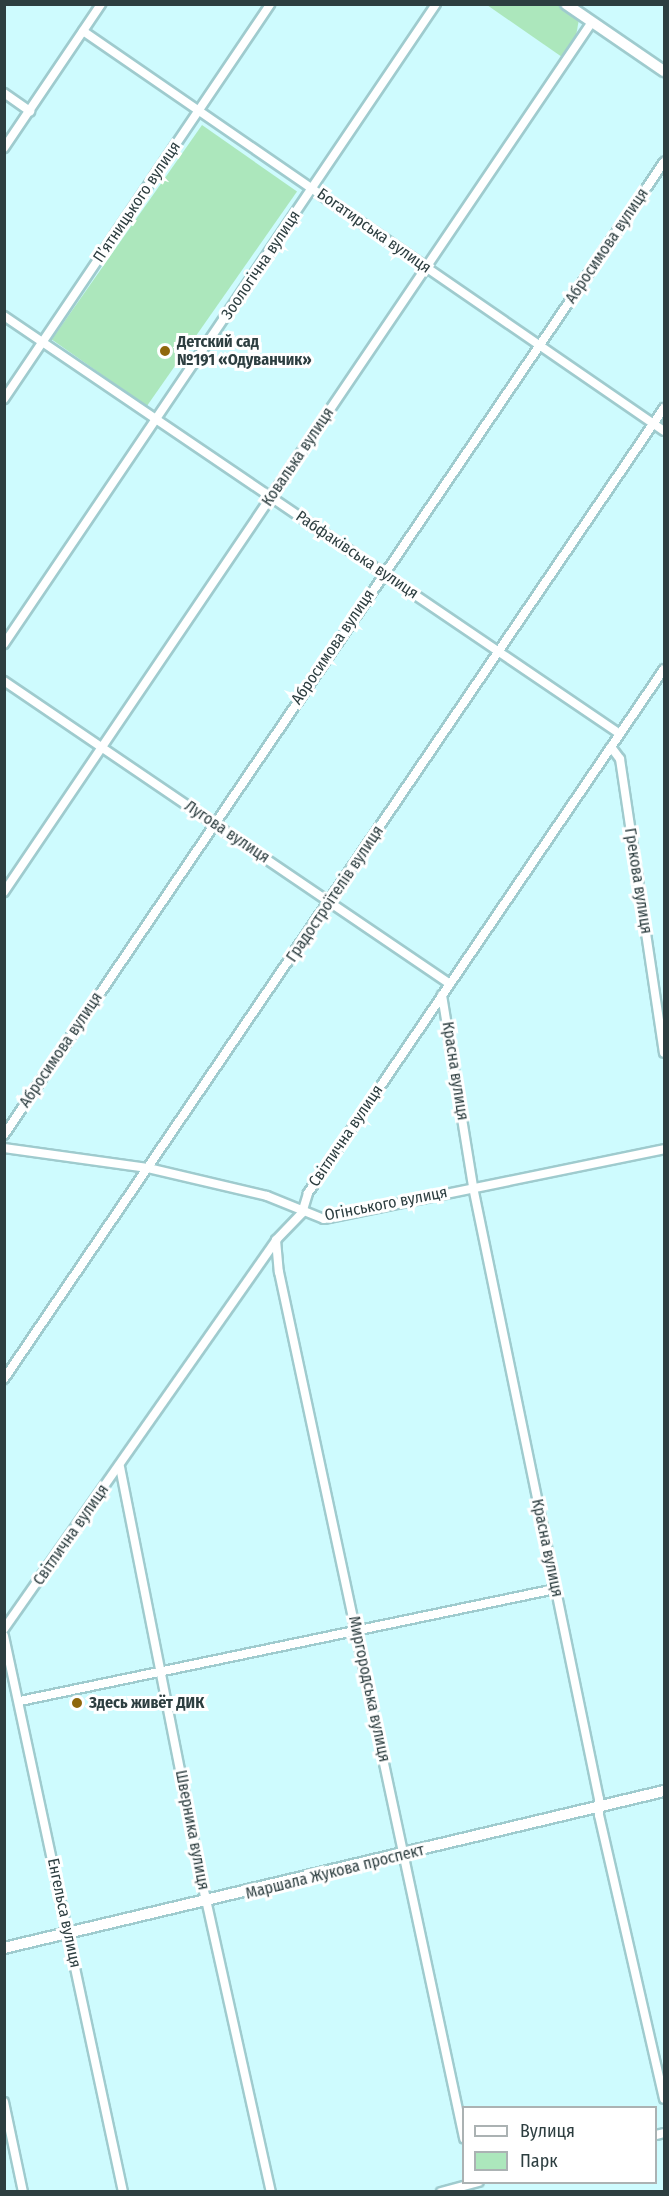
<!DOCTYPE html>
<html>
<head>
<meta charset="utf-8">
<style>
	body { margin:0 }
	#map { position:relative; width:669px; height:2196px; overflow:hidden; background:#cefbfe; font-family:"Fira Sans Condensed",sans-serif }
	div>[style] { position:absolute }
	.green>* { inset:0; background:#ace7bc; transform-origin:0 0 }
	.roads { filter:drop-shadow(2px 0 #9fcbce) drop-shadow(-2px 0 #9fcbce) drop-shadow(0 2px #9fcbce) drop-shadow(0 -2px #9fcbce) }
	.street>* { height:8px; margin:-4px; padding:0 4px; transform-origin:4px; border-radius:4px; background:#fff }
	.secondary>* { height:10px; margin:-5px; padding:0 5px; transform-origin:5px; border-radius:5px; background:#fff }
	.dots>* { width:16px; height:16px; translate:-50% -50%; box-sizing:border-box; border:3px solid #fff; border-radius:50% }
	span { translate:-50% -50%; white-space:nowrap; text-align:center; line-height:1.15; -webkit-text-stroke:6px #fff; paint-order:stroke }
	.street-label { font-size:16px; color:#2d3e40 }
	.poi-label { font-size:16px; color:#2d3e40; font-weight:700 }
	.left { translate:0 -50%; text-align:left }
	.frame { position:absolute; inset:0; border:6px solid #2d3e40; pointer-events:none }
	.legend { position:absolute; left:462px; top:2106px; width:195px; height:78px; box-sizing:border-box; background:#fff; border:2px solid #abb2b3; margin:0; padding:8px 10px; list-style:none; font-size:18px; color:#2d3e40 }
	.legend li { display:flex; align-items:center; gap:12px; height:30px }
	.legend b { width:30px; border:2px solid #abb2b3 }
</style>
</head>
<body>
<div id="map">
	<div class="green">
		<i style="clip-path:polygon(487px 5px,558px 5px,579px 19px,576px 36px,562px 57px)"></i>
		<i style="left:202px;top:125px;width:116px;height:262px;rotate:35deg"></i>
	</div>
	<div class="roads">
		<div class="street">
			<i style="left:83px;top:31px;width:705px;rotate:34.55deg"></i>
			<i style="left:4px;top:93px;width:32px;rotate:35deg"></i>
			<i style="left:4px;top:148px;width:174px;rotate:-56deg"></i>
			<i style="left:4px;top:316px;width:744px;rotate:34.16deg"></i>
			<i style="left:4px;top:399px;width:476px;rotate:-56deg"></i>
			<i style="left:4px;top:644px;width:772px;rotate:-55.98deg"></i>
			<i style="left:4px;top:681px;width:539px;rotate:34.19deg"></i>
			<i style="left:611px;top:747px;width:15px;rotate:53deg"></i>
			<i style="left:620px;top:759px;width:297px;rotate:81.5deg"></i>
			<i style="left:4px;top:892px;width:1050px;rotate:-55.95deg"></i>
			<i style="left:442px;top:995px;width:194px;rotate:80.8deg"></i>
			<i style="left:473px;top:1187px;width:625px;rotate:78.37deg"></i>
			<i style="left:599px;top:1799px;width:16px;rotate:90deg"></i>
			<i style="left:599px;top:1815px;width:291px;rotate:77.1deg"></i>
			<i style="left:4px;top:1135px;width:1176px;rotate:-55.85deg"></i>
			<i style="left:4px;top:1148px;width:145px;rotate:7.9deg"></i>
			<i style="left:148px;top:1168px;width:122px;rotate:13.2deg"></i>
			<i style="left:267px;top:1196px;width:61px;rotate:22deg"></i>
			<i style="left:324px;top:1219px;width:347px;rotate:-11.6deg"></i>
			<i style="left:276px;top:1240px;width:32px;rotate:85deg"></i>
			<i style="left:279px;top:1272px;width:886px;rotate:77.94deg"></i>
			<i style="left:4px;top:1379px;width:1174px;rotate:-55.8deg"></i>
			<i style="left:120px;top:1467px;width:436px;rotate:78.8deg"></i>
			<i style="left:205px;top:1895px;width:304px;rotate:77.5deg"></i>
			<i style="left:4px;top:1629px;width:475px;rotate:-55deg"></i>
			<i style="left:276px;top:1240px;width:37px;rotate:-46deg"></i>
			<i style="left:302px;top:1213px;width:21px;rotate:-73deg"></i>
			<i style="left:308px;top:1193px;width:633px;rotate:-55.81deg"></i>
			<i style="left:4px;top:1636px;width:569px;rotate:77.92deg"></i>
			<i style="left:20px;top:1701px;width:547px;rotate:-11.82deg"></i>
			<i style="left:4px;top:2102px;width:92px;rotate:78.1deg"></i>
			<i style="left:656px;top:2135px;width:8px;rotate:-14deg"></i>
			<i style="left:441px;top:2192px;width:39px;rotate:-15deg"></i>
		</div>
		<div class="secondary">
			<i style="left:566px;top:4px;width:119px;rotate:34.4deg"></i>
			<i style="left:4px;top:1948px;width:678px;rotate:-13.38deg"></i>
		</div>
	</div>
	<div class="dots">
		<i style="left:165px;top:351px;background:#8f670c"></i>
		<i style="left:77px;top:1703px;background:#8f670c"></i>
	</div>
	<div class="street-label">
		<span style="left:137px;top:202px;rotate:-56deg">П’ятницького вулиця</span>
		<span style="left:374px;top:231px;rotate:35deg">Богатирська вулиця</span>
		<span style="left:607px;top:246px;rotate:-56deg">Абросимова вулиця</span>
		<span style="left:261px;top:265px;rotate:-56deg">Зоологічна вулиця</span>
		<span style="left:298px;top:457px;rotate:-56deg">Ковалька вулиця</span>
		<span style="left:357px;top:555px;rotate:34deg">Рабфаківська вулиця</span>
		<span style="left:333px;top:647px;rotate:-56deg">Абросимова вулиця</span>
		<span style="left:227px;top:832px;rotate:34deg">Лугова вулиця</span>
		<span style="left:638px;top:881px;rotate:81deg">Грекова вулиця</span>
		<span style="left:335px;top:894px;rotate:-56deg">Градостроїтелiв вулиця</span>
		<span style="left:61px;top:1050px;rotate:-56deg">Абросимова вулиця</span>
		<span style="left:455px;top:1071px;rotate:81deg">Красна вулиця</span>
		<span style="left:346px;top:1136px;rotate:-56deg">Світлична вулиця</span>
		<span style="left:386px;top:1204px;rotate:-11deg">Огінського вулиця</span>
		<span style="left:71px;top:1535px;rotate:-55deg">Світлична вулиця</span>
		<span style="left:547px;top:1548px;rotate:78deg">Красна вулиця</span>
		<span style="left:369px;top:1689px;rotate:78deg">Миргородська вулиця</span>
		<span style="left:192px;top:1830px;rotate:79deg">Шверника вулиця</span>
		<span style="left:335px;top:1872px;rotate:-14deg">Маршала Жукова проспект</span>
		<span style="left:64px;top:1913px;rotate:78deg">Енгельса вулиця</span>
	</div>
	<div class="poi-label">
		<span class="left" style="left:177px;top:351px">Детский сад<br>№191 «Одуванчик»</span>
		<span class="left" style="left:89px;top:1703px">Здесь живёт ДИК</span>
	</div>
	<div class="frame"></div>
	<ul class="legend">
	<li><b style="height:8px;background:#fff"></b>Вулиця</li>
	<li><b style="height:16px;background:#ace7bc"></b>Парк</li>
	</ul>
</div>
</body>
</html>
